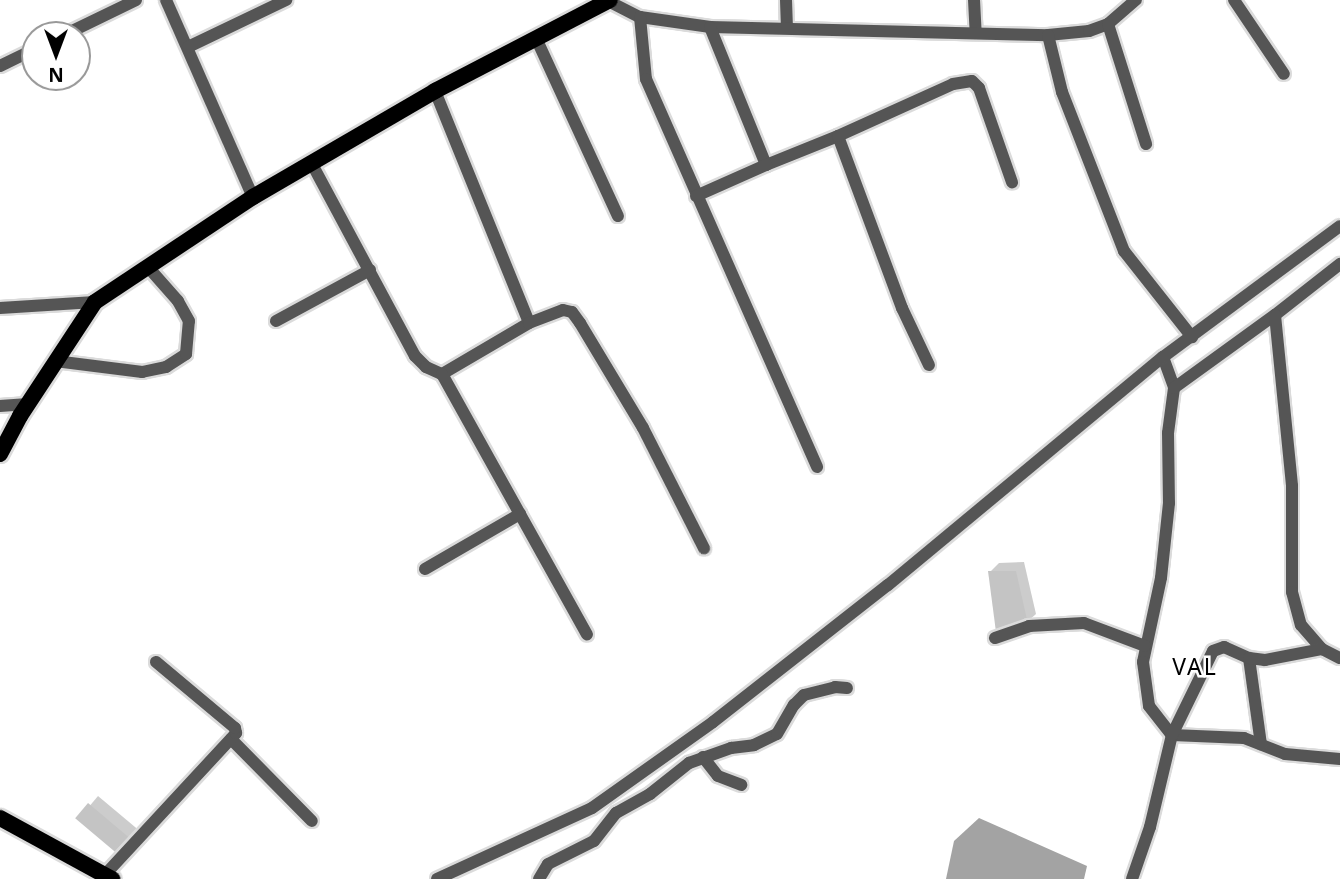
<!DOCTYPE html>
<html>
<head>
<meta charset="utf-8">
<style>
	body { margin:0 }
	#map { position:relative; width:1340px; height:879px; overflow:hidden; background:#fff; font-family:"Noto Sans",sans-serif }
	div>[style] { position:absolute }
	.water>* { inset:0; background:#a3a3a3 }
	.shadow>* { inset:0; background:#0003; transform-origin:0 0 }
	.building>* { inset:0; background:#c4c4c4; transform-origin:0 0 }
	.roads { filter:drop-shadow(2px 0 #dbdbdb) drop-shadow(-2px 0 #dbdbdb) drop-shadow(0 2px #dbdbdb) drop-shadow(0 -2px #dbdbdb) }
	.minor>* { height:12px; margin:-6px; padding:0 6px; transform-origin:6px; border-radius:6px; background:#555 }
	.major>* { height:16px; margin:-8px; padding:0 8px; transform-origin:8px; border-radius:8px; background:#000 }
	span { translate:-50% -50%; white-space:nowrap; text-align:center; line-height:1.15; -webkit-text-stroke:5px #fff; paint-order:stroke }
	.quarter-label { font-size:23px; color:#000; letter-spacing:2px }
	.north { position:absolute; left:21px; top:21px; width:70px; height:70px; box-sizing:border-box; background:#fff; border:2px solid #999; border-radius:50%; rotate:180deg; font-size:19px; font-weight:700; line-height:28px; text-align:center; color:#000 }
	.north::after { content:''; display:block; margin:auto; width:24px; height:32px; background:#000; clip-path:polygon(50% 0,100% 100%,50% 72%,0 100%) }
</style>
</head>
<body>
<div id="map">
	<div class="water">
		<i style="clip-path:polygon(979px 818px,1087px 866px,1084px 879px,946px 879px,954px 841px)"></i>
	</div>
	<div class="shadow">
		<i style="clip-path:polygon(1024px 562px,1036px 614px,1027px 622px,990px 572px,999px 563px)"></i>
		<i style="left:98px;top:796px;width:53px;height:30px;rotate:40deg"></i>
	</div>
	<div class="building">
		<i style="clip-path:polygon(988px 571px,1016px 571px,1028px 624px,996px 632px)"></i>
		<i style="left:88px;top:803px;width:57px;height:20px;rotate:40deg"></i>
	</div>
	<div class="roads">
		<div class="minor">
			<i style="left:166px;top:0;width:215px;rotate:66.2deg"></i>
			<i style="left:786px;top:0;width:28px;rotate:88deg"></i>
			<i style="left:974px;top:0;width:33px;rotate:87deg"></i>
			<i style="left:1234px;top:0;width:89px;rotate:56deg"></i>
			<i style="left:608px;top:1px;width:36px;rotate:27deg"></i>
			<i style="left:640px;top:17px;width:71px;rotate:8.1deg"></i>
			<i style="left:710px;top:27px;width:338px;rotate:1.4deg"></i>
			<i style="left:1048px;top:35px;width:41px;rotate:-5.6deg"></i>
			<i style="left:1089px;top:31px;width:20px;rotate:-20deg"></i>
			<i style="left:1108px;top:24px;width:37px;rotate:-41deg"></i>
			<i style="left:640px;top:17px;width:62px;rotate:84.5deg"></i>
			<i style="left:646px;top:79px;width:424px;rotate:66.2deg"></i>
			<i style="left:1108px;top:24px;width:126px;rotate:72.4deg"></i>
			<i style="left:710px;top:27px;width:149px;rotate:67.9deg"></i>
			<i style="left:766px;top:165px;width:78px;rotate:-21.9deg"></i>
			<i style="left:838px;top:136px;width:184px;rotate:69.6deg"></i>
			<i style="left:902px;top:308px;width:63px;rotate:64.7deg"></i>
			<i style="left:64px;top:35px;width:80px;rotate:-25.9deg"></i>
			<i style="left:1048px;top:35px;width:59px;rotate:76.2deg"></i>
			<i style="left:1062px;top:92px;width:171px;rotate:68.7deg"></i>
			<i style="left:1124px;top:251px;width:110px;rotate:51.7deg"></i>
			<i style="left:536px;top:38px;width:196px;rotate:65.3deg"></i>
			<i style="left:188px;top:47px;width:109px;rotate:-25.6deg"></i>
			<i style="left:0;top:66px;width:39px;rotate:-26deg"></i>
			<i style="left:435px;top:91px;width:250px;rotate:67.9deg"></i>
			<i style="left:529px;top:323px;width:101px;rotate:149.6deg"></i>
			<i style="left:838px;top:136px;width:126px;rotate:-24.3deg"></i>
			<i style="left:953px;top:84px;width:19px;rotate:-9deg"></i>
			<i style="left:972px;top:81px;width:10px;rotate:45deg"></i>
			<i style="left:979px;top:88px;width:100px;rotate:70.7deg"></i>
			<i style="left:312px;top:164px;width:218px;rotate:61.8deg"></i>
			<i style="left:415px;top:356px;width:16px;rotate:45deg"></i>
			<i style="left:426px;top:367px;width:17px;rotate:24deg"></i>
			<i style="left:442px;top:374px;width:298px;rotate:60.9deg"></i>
			<i style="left:696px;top:196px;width:77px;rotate:-23.9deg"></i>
			<i style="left:0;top:308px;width:95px;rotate:-3.6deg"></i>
			<i style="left:1275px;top:315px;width:83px;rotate:-38.1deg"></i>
			<i style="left:276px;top:321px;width:107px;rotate:-28.5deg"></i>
			<i style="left:529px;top:323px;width:36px;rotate:-21deg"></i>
			<i style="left:563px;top:310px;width:9px;rotate:13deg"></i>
			<i style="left:572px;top:312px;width:14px;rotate:54deg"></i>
			<i style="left:580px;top:323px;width:122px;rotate:59deg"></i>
			<i style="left:643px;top:428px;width:135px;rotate:63.1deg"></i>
			<i style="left:1163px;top:357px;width:33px;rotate:70deg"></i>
			<i style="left:1174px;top:388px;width:45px;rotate:97.6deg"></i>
			<i style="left:1168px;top:433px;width:70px;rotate:89.2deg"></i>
			<i style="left:1169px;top:503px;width:75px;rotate:96.1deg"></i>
			<i style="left:1161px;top:578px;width:86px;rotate:102.1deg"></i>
			<i style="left:1143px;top:662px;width:44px;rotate:82.2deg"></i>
			<i style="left:1149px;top:706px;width:37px;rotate:52deg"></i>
			<i style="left:1172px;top:735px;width:72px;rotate:2.4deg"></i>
			<i style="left:1244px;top:738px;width:44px;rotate:21.3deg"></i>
			<i style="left:1285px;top:754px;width:55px;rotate:5.2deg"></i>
			<i style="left:55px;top:361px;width:88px;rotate:7.2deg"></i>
			<i style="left:142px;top:372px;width:25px;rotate:-12deg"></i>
			<i style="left:166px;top:367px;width:24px;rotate:-33deg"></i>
			<i style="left:186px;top:354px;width:33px;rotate:-85deg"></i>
			<i style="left:189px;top:321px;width:23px;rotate:-119deg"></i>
			<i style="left:178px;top:301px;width:47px;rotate:-131.5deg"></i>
			<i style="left:1174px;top:388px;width:125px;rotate:-35.9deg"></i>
			<i style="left:1275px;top:315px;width:172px;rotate:84.3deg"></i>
			<i style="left:1292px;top:486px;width:106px;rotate:90deg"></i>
			<i style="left:1292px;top:592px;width:34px;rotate:75deg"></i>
			<i style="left:1301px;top:625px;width:32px;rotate:49deg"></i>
			<i style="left:1322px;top:649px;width:20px;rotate:27deg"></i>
			<i style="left:0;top:406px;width:28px;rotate:-4deg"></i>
			<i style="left:425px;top:569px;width:110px;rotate:-30.1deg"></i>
			<i style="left:995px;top:638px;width:36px;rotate:-19deg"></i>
			<i style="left:1029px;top:626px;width:55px;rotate:-3.1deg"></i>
			<i style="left:1084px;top:623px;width:65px;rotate:20.7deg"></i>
			<i style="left:1249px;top:658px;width:87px;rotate:82.1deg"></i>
			<i style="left:231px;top:739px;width:115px;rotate:45.4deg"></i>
			<i style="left:703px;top:757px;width:24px;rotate:52deg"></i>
			<i style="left:718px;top:776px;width:25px;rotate:21deg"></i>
			<i style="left:101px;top:879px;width:199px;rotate:-47.2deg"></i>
			<i style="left:236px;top:733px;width:5px;rotate:-101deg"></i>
			<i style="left:235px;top:728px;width:103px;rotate:-140.1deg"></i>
			<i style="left:437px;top:879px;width:170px;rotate:-24.6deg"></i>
			<i style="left:592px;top:808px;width:148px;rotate:-35.4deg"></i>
			<i style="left:713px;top:722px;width:222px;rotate:-38.1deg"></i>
			<i style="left:888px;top:585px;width:357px;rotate:-39.7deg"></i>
			<i style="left:1163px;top:357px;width:220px;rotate:-36.5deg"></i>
			<i style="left:539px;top:879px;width:17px;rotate:-59deg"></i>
			<i style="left:548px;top:864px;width:51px;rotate:-26.6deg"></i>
			<i style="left:594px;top:841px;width:36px;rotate:-52deg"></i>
			<i style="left:616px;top:813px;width:39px;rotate:-29deg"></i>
			<i style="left:650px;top:794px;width:50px;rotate:-38.5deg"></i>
			<i style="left:689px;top:763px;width:45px;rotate:-19.7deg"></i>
			<i style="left:731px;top:748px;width:23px;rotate:-7deg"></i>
			<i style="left:754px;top:745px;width:25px;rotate:-26deg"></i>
			<i style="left:777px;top:734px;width:34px;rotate:-60deg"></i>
			<i style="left:794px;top:705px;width:14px;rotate:-45deg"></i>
			<i style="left:804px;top:695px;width:32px;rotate:-14deg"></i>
			<i style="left:835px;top:687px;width:12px;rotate:5deg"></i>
			<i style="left:1132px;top:879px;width:55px;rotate:-70.9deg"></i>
			<i style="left:1150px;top:827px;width:95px;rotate:-76.6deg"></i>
			<i style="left:1172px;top:735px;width:93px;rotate:-64deg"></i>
			<i style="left:1213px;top:651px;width:12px;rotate:-20deg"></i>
			<i style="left:1224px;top:647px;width:27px;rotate:24deg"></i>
			<i style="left:1249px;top:658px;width:16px;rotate:7deg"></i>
			<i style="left:1265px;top:660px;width:58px;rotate:-10.9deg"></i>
		</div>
		<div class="major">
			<i style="left:0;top:454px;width:43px;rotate:-62.2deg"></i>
			<i style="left:20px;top:416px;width:136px;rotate:-56.7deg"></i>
			<i style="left:95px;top:302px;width:190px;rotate:-33.6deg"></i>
			<i style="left:253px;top:197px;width:211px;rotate:-30.2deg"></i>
			<i style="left:435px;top:91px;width:197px;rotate:-27.5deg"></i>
			<i style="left:0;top:818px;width:128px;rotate:28.6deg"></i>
		</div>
	</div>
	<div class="quarter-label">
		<span style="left:1195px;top:666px">VAL</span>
	</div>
	<div class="north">N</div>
</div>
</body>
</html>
